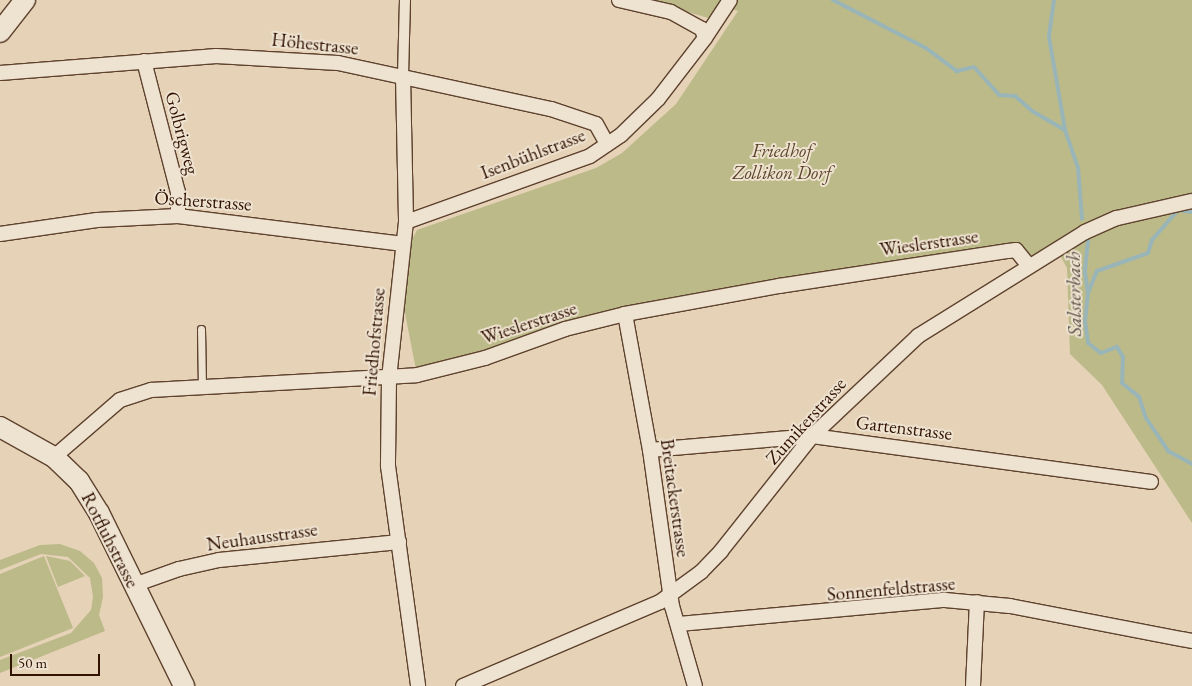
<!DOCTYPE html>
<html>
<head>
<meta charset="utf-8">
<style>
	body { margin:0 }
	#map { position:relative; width:1192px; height:686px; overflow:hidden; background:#e5d2b7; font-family:"EB Garamond",serif }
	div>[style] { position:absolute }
	.green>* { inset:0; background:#bcba89 }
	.stream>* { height:4px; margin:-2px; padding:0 2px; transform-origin:2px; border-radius:2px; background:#99b5b8 }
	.roads { filter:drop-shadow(1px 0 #5e422e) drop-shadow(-1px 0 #5e422e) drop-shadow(0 1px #5e422e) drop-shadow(0 -1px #5e422e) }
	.service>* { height:7px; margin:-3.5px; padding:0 3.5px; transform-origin:3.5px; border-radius:3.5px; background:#eee2d0 }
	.pedestrian>* { height:10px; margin:-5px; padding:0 5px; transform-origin:5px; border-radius:5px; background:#eee2d0 }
	.minor>* { height:14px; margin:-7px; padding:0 7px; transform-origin:7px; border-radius:7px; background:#eee2d0 }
	.secondary>* { height:20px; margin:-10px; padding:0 10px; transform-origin:10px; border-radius:10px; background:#eee2d0 }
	span { translate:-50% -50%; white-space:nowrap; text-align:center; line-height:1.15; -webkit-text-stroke:4px #eee2d0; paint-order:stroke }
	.street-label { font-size:19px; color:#311201 }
	.park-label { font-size:19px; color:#5b442a; font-style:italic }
	.water-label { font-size:20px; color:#554b41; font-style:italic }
	.scale { position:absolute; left:10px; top:654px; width:90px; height:22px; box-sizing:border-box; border:2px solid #311201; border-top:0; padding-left:6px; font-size:15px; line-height:18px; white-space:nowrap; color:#311201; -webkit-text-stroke:4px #eee2d0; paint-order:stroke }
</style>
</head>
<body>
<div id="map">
	<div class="green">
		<i style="clip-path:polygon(646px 0,724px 0,712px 19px)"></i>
		<i style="clip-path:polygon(730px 0,1192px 0,1192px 523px,1102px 385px,1070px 354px,1067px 268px,1056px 248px,1028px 265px,1016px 251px,625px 314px,417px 375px,404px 308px,411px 242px,417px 230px,596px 168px,622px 153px,676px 104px,738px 11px,725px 7px)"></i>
		<i style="clip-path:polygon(60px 544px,80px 551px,94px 563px,102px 578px,103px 597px,99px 615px,105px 631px,0 673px,0 660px,71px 633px,91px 610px,93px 597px,90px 578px,68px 557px,41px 554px,0 570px,0 560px,40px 545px)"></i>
		<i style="clip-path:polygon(44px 556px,73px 628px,0 657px,0 574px)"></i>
		<i style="clip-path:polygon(46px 556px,70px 561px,85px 576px,58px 587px)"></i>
	</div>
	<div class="stream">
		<i style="left:833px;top:0;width:105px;rotate:27.3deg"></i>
		<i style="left:926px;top:48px;width:39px;rotate:37deg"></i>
		<i style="left:957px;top:71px;width:17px;rotate:-13deg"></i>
		<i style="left:974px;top:67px;width:38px;rotate:48deg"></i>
		<i style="left:999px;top:95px;width:16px;rotate:4deg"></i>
		<i style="left:1015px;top:96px;width:23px;rotate:41deg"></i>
		<i style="left:1032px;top:111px;width:38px;rotate:30deg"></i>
		<i style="left:1054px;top:0;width:37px;rotate:98deg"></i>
		<i style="left:1049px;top:37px;width:94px;rotate:80.2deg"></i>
		<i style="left:1065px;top:130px;width:39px;rotate:71deg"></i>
		<i style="left:1078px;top:167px;width:52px;rotate:85.6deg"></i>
		<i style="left:1088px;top:241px;width:31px;rotate:96deg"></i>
		<i style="left:1085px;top:272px;width:21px;rotate:82deg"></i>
		<i style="left:1088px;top:293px;width:28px;rotate:96deg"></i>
		<i style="left:1085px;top:321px;width:22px;rotate:82deg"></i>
		<i style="left:1088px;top:343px;width:16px;rotate:38deg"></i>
		<i style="left:1101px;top:353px;width:17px;rotate:-21deg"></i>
		<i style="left:1117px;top:347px;width:12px;rotate:59deg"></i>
		<i style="left:1123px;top:357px;width:26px;rotate:92deg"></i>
		<i style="left:1122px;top:383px;width:22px;rotate:39deg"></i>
		<i style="left:1139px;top:397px;width:22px;rotate:72deg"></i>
		<i style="left:1146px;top:418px;width:40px;rotate:56deg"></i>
		<i style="left:1168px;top:451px;width:27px;rotate:28deg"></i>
		<i style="left:1088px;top:293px;width:24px;rotate:-68deg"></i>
		<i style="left:1097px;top:271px;width:54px;rotate:-19.4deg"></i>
		<i style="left:1148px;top:253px;width:14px;rotate:-73deg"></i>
		<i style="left:1152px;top:240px;width:40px;rotate:-49deg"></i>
		<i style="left:1178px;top:210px;width:14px;rotate:8deg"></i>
	</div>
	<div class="roads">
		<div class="service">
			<i style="left:201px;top:329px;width:57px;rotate:89deg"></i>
		</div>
		<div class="pedestrian">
			<i style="left:403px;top:76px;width:76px;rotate:-88.5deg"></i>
		</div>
		<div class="minor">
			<i style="left:619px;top:0;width:53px;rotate:13deg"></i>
			<i style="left:671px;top:12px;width:35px;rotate:29deg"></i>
			<i style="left:702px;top:29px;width:9px;rotate:72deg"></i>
			<i style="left:144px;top:61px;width:135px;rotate:75.5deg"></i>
			<i style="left:178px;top:192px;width:24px;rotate:90deg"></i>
			<i style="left:0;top:73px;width:217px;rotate:-4.5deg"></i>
			<i style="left:216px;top:56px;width:122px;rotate:3.3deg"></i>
			<i style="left:338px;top:63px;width:218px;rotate:12.2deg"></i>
			<i style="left:551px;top:109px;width:47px;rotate:18.4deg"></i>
			<i style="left:596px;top:124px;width:23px;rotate:61deg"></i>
			<i style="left:403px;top:76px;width:146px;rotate:88.8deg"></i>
			<i style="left:406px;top:222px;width:158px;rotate:96.2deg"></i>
			<i style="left:389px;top:379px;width:87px;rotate:90.7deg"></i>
			<i style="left:388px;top:466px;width:222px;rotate:82.2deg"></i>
			<i style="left:406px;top:222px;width:195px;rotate:-19.7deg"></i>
			<i style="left:590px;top:156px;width:37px;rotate:-34deg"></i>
			<i style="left:621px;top:135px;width:52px;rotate:-44.2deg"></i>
			<i style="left:658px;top:99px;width:77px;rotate:-52.4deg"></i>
			<i style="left:705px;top:38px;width:45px;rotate:-56.7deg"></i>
			<i style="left:0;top:234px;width:98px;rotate:-8.2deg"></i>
			<i style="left:97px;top:220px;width:81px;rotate:-2.8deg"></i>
			<i style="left:178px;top:216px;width:227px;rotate:7.1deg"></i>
			<i style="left:625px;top:314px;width:138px;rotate:79.6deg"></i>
			<i style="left:650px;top:450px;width:158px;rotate:82deg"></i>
			<i style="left:672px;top:606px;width:83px;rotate:74deg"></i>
			<i style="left:650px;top:450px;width:163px;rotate:-4.9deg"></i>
			<i style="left:812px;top:436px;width:342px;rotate:7.7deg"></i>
			<i style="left:54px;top:457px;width:87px;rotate:-40.8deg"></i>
			<i style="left:120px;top:400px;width:33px;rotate:-18deg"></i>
			<i style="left:151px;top:390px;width:266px;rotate:-3.2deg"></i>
			<i style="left:417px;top:375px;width:70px;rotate:-14deg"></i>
			<i style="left:485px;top:358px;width:85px;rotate:-19.9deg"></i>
			<i style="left:565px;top:329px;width:62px;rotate:-14deg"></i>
			<i style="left:625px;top:314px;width:157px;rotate:-10.3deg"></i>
			<i style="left:779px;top:286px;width:232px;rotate:-8.7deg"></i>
			<i style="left:1008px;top:251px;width:8px;rotate:-7deg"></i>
			<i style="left:1016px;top:250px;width:19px;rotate:51deg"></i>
			<i style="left:134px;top:585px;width:48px;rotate:-19.6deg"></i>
			<i style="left:179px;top:569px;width:41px;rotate:-12.7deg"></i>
			<i style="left:219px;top:560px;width:181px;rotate:-5.7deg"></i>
			<i style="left:679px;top:624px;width:267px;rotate:-5.2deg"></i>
			<i style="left:945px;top:600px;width:65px;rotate:5.3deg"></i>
			<i style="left:1010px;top:606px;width:185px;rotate:10.9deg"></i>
			<i style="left:463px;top:686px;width:214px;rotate:-23.1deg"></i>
			<i style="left:660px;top:602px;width:51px;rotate:-36.2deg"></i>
			<i style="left:701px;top:572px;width:29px;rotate:-46deg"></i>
			<i style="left:721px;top:551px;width:147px;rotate:-51.6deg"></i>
			<i style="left:812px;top:436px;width:146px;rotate:-43.3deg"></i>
			<i style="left:918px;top:336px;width:197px;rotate:-31.9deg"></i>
			<i style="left:1085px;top:232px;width:35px;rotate:-24deg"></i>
			<i style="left:1117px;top:218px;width:77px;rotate:-12.8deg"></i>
			<i style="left:973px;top:686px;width:84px;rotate:-87.3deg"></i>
		</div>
		<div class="secondary">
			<i style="left:0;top:32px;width:41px;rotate:-52deg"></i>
			<i style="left:0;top:427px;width:62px;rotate:29.1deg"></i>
			<i style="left:54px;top:457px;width:35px;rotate:44deg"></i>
			<i style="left:79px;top:481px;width:38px;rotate:58deg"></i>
			<i style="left:99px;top:513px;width:193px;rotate:63.8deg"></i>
		</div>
	</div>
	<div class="street-label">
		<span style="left:315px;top:44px;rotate:6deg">Höhestrasse</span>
		<span style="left:182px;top:133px;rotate:75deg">Golbrigweg</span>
		<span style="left:533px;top:154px;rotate:-21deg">Isenbühlstrasse</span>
		<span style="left:203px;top:201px;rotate:4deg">Öscherstrasse</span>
		<span style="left:929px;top:243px;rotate:-8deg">Wieslerstrasse</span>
		<span style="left:529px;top:323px;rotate:-18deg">Wieslerstrasse</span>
		<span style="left:374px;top:342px;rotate:-85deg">Friedhofstrasse</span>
		<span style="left:806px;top:421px;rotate:-48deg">Zumikerstrasse</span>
		<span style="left:904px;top:428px;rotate:7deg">Gartenstrasse</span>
		<span style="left:675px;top:498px;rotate:82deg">Breitackerstrasse</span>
		<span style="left:262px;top:537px;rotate:-8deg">Neuhausstrasse</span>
		<span style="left:110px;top:540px;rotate:63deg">Rotfluhstrasse</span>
		<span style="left:891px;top:589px;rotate:-5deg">Sonnenfeldstrasse</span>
	</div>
	<div class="park-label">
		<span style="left:782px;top:162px">Friedhof<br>Zollikon Dorf</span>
	</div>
	<div class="water-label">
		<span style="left:1074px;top:294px;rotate:-91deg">Salsterbach</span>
	</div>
	<div class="scale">50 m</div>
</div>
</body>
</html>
